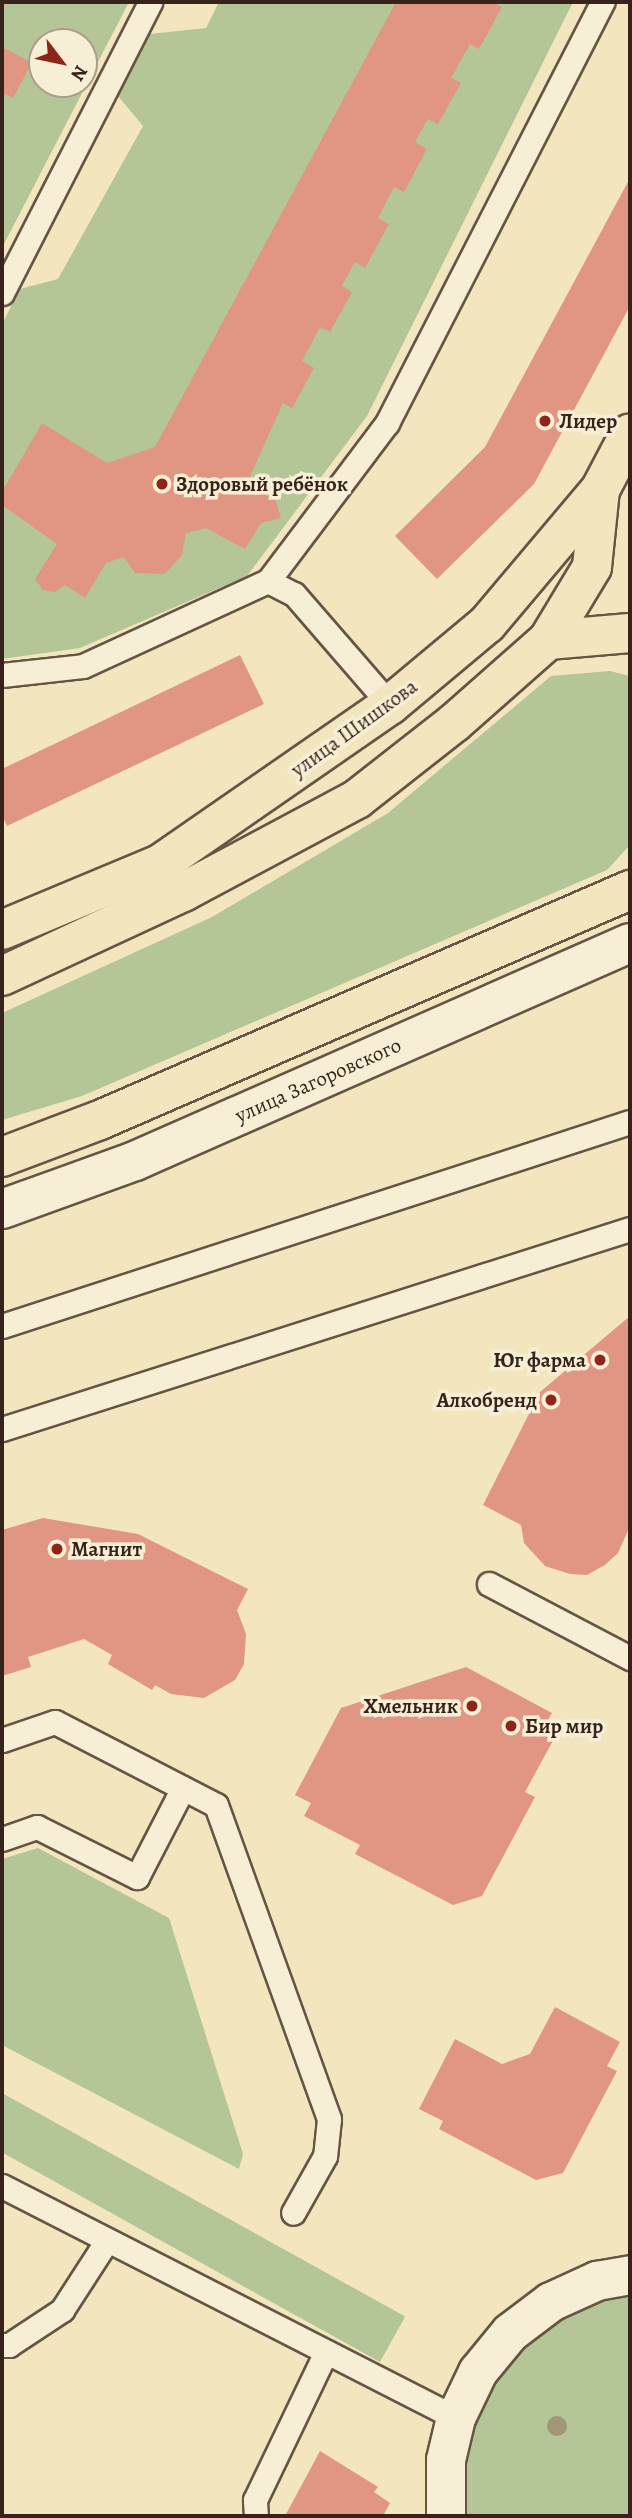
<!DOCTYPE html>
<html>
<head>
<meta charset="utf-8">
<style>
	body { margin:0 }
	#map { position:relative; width:632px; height:2518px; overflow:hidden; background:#f3e6bf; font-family:Alegreya,serif }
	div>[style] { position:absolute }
	.green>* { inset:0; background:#b4c697; transform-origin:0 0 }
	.building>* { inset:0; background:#e19583 }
	.roads { filter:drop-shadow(2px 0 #665444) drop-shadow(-2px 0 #665444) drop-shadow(0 2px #665444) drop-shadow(0 -2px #665444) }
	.lane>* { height:23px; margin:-11.5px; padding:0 11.5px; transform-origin:11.5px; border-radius:11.5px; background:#f7efd5 }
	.street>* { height:38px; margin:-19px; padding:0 19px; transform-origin:19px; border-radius:19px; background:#f7efd5 }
	.secondary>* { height:38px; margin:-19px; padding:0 19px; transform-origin:19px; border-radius:19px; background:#f7efd5 }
	.primary>* { height:38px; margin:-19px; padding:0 19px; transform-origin:19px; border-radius:19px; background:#f3e6bf }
	.trees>* { width:20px; height:20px; margin:-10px; border-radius:50%; background:#a09679 }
	.dots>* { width:19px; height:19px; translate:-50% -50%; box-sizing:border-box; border:4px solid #f7efd5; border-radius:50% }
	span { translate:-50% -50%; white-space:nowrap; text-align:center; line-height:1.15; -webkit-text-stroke:7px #f7efd5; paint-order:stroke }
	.poi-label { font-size:21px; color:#37231b; font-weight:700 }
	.left { translate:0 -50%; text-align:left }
	.right { translate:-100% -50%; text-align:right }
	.street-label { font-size:21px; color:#37231b }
	.frame { position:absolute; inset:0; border:4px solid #37231b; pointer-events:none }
	.north { position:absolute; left:28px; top:28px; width:70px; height:70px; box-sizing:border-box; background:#f7efd5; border:2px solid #aa9d8b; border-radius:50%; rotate:122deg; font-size:19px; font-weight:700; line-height:28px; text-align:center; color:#37231b }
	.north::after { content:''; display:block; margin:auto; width:24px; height:32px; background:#8f2418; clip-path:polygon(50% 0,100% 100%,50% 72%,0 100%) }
</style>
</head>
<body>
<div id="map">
	<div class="green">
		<i style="clip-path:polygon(evenodd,2px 2px,129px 2px,2px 248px,2px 2px,42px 42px,84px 42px,84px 84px,42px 84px,42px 42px)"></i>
		<i style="clip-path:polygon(219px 2px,573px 2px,367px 416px,247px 576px,80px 648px,2px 659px,2px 324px,20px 289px,58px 279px,143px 126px,118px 96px,150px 34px,206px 28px)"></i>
		<i style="clip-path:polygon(610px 671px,630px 676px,630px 845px,607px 870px,82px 1096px,2px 1120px,2px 1013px,212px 917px,388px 813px,551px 676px)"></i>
		<i style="clip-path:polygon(38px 1848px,169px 1918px,243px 2154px,239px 2169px,2px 2045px,2px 1859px)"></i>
		<i style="left:2px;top:2093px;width:461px;height:52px;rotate:29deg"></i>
		<i style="clip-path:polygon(630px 2275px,630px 2516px,446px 2516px,446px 2460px,510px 2333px)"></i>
	</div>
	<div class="building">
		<i style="clip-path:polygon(396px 2px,492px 2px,502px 7px,479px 49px,470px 44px,451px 78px,461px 83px,438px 124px,428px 119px,415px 142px,427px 149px,404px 192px,394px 187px,378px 218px,389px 224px,365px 268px,355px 262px,342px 286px,352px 292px,330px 332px,320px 327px,302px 361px,314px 368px,292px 408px,283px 403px,247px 483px,276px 501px,281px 518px,261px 523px,245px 549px,206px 528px,186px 533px,182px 555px,165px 574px,135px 573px,124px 557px,106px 563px,85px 598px,65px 585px,55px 592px,43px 590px,35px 579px,57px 544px,2px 505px,2px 492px,42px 423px,107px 463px,155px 447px)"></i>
		<i style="clip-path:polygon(2px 47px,32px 63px,13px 98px,5px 94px,2px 100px)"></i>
		<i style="clip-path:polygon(630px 178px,630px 306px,534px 484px,437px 579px,395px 536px,485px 447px)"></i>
		<i style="clip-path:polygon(240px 655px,264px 704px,7px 826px,2px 815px,2px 769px)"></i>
		<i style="clip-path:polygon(630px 1316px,630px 1526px,618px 1553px,605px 1565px,587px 1575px,570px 1574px,545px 1566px,524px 1543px,521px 1525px,483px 1505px,540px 1392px)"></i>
		<i style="clip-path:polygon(43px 1518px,138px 1534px,248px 1589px,237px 1610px,246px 1634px,244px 1664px,235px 1680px,204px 1698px,171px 1694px,155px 1685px,152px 1690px,108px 1664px,112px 1655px,84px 1639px,28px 1657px,31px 1667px,2px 1676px,2px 1530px)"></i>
		<i style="clip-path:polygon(466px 1667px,552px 1713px,542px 1731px,555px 1737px,525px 1792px,535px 1797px,482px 1896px,453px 1905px,355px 1854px,360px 1845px,304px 1816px,311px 1803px,295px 1795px,341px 1708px)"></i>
		<i style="clip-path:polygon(555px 2007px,620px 2042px,607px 2066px,617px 2071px,563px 2173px,536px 2180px,439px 2129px,443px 2121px,419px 2109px,455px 2039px,502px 2064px,530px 2054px)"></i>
		<i style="clip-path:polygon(320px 2451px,378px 2487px,374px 2492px,390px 2503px,383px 2516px,285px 2516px)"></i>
	</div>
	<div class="roads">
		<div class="lane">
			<i style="left:2px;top:293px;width:326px;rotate:-63deg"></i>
			<i style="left:268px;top:581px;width:29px;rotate:27deg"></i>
			<i style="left:294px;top:594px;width:147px;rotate:49.1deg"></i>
			<i style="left:2px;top:675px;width:81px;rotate:-6.3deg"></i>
			<i style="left:83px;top:666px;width:204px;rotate:-24.7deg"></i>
			<i style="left:268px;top:581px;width:198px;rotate:-53deg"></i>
			<i style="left:387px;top:423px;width:473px;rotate:-62.9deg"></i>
			<i style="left:2px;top:1326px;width:660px;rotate:-18deg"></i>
			<i style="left:2px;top:1429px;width:659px;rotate:-17.67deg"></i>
			<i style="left:489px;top:1584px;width:159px;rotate:27.7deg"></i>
			<i style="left:2px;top:1740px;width:56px;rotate:-18.8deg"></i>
			<i style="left:55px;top:1722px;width:181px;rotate:27.3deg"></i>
			<i style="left:216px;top:1805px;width:334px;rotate:70.2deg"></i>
			<i style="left:329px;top:2119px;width:37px;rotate:96deg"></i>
			<i style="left:325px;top:2156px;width:65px;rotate:119.3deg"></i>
			<i style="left:2px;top:1839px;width:37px;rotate:-19deg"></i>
			<i style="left:37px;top:1827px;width:112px;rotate:26.6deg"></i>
			<i style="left:137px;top:1877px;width:100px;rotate:-62.7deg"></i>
			<i style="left:2px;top:2186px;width:510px;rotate:27.07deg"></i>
			<i style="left:2px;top:2345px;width:7px"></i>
			<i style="left:9px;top:2345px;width:64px;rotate:-33.4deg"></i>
			<i style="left:62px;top:2310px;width:81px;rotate:-57.1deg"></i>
			<i style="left:256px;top:2516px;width:16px;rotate:-94deg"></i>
			<i style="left:255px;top:2500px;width:162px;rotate:-64.4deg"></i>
		</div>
		<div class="street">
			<i style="left:446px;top:2516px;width:56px;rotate:-90deg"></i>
			<i style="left:446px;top:2460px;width:43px;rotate:-76.6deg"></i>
			<i style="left:456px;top:2418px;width:51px;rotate:-64.4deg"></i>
			<i style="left:478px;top:2372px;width:50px;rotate:-50.6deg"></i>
			<i style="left:510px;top:2333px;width:51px;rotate:-37.1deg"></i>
			<i style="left:551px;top:2302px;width:51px;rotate:-24.5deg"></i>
			<i style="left:597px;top:2281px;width:34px;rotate:-10deg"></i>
		</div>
		<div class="secondary">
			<i style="left:2px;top:1209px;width:141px;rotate:-19.8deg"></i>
			<i style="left:135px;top:1161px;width:541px;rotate:-23.77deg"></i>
		</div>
		<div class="primary">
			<i style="left:548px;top:640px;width:85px;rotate:-58.9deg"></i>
			<i style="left:592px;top:567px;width:77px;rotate:-84.1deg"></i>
			<i style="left:2px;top:930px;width:171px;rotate:-22.7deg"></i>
			<i style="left:160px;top:864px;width:280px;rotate:-34.7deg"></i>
			<i style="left:390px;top:705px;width:126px;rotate:-39.9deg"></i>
			<i style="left:487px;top:624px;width:175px;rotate:-49.9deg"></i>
			<i style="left:600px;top:490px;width:64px;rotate:-62.2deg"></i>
			<i style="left:2px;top:976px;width:200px;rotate:-24.9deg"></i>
			<i style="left:183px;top:892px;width:197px;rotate:-28.1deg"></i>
			<i style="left:357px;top:799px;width:123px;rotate:-38.1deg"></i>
			<i style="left:454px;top:723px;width:125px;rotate:-41.4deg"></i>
			<i style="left:548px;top:640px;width:82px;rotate:-4.9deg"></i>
			<i style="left:2px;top:1157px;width:105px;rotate:-20.7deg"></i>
			<i style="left:100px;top:1120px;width:578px;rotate:-23.46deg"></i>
		</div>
	</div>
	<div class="trees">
		<i style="left:557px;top:2426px"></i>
	</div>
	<div class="dots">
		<i style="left:545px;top:421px;background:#8f2418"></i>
		<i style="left:162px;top:484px;background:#8f2418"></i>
		<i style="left:600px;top:1360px;background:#8f2418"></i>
		<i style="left:551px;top:1400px;background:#8f2418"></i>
		<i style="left:57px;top:1549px;background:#8f2418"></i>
		<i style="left:472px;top:1706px;background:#8f2418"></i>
		<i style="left:511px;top:1726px;background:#8f2418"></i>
	</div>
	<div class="poi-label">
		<span class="left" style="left:559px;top:421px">Лидер</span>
		<span class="left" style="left:176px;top:484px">Здоровый ребёнок</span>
		<span class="right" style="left:586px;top:1360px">Юг фарма</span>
		<span class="right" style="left:537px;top:1400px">Алкобренд</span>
		<span class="left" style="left:71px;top:1549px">Магнит</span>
		<span class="right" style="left:458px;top:1706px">Хмельник</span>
		<span class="left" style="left:525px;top:1726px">Бир мир</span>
	</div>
	<div class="street-label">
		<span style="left:354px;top:728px;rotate:-36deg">улица Шишкова</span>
		<span style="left:318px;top:1080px;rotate:-24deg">улица Загоровского</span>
	</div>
	<div class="frame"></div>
	<div class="north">N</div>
</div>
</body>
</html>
